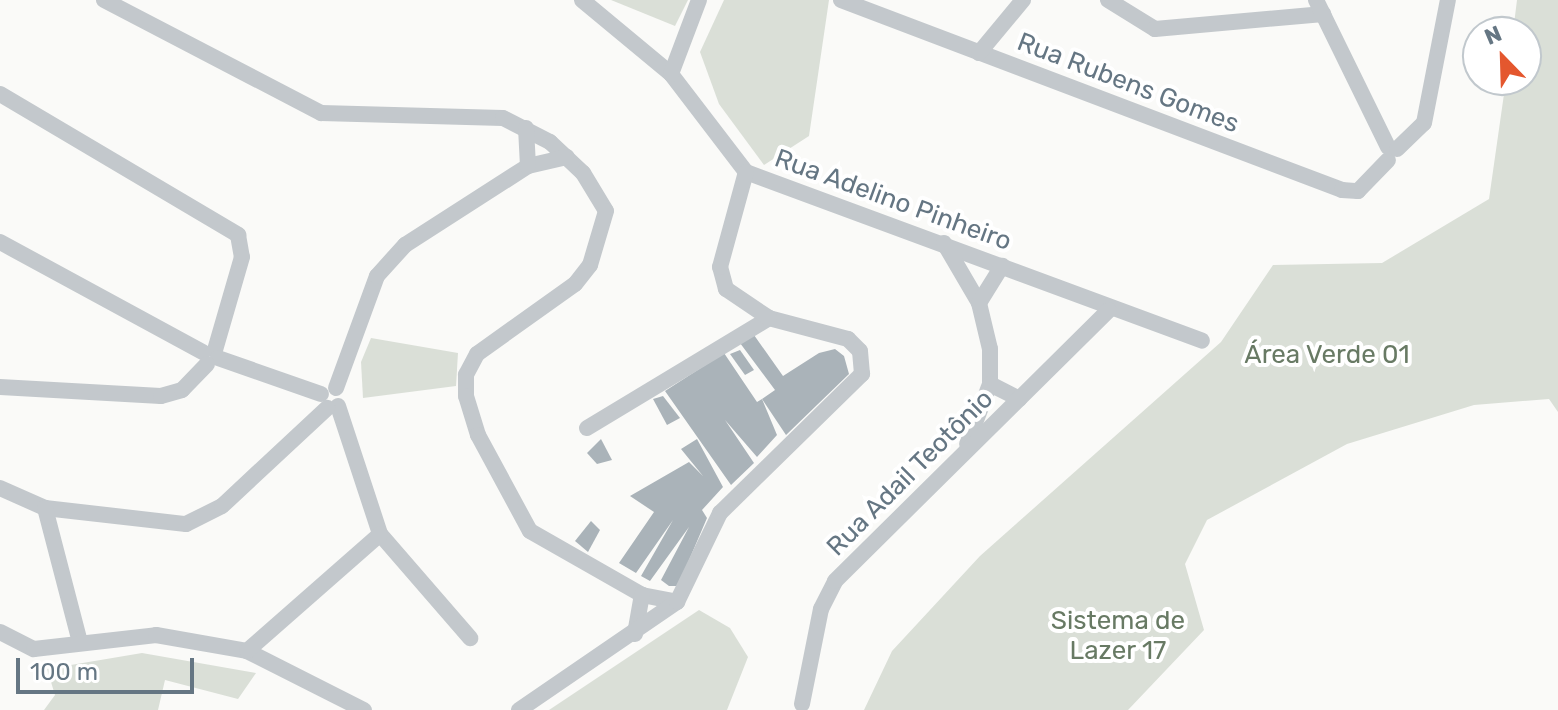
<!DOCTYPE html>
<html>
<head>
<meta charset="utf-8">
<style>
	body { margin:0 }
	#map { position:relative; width:1558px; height:710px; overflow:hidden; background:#fafaf8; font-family:Rubik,sans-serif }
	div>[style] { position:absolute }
	.green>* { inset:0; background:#dadfd7 }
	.building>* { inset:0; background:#aab3b9 }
	.minor>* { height:16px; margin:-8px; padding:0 8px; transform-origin:8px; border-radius:8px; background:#c3c8cc }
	span { translate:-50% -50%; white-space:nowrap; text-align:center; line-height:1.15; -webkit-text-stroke:8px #fff; paint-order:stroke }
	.street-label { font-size:26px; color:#657683 }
	.park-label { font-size:26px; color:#687a64 }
	.north { position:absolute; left:1462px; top:16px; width:80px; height:80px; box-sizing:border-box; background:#fff; border:2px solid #c1c8cd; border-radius:50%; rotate:337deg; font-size:22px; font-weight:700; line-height:32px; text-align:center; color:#657683 }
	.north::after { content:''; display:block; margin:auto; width:28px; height:36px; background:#e4572e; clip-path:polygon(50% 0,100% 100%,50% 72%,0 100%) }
	.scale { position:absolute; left:16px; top:658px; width:178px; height:36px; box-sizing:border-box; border:4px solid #657683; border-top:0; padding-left:10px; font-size:24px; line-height:28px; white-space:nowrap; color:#657683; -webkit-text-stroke:6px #fff; paint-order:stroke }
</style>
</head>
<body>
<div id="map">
	<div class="green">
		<i style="clip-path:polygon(611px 0,688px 0,675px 26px)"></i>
		<i style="clip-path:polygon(724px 0,829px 0,809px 136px,764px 165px,719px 104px,700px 52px)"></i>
		<i style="clip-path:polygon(1517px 0,1558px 0,1558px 412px,1549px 399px,1474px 405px,1347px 444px,1207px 520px,1185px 564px,1204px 630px,1128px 710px,864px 710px,892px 651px,980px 556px,1221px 342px,1273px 265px,1382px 263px,1489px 199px,1506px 80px,1526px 80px,1526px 32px,1513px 32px)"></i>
		<i style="clip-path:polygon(371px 338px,458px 353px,456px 386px,363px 398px,361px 362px)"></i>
		<i style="clip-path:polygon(699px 610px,730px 628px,748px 657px,727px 710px,549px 710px)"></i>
		<i style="clip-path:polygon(142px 653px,256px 673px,238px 699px,165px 680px,158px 710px,44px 710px,55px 695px,47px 669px)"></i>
	</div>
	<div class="building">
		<i style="clip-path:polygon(754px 335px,783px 376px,819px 353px,835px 349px,844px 356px,849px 374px,786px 435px,762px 399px,775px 390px,740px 343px)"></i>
		<i style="clip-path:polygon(740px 350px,754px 370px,745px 375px,730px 354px)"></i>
		<i style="clip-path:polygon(724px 353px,757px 402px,762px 399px,777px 435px,757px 457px,725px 420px,754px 463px,731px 485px,665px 391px)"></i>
		<i style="clip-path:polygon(663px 396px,680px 418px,667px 425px,653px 399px)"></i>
		<i style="clip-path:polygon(601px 439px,612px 460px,597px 464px,587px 453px)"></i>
		<i style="clip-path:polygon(697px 439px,723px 487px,702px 510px,707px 518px,678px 586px,669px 586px,661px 580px,689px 527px,650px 581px,641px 576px,673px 520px,636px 573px,619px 563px,654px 512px,630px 496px,689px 462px,703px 476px,681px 449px)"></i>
		<i style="clip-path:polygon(591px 521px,600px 530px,588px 552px,575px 541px)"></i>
	</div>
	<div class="minor">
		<i style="left:104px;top:0;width:245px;rotate:27.5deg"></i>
		<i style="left:321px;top:113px;width:182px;rotate:1.6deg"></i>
		<i style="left:503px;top:118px;width:53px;rotate:27.1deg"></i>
		<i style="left:550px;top:142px;width:45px;rotate:43.2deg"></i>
		<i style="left:583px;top:173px;width:44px;rotate:58.8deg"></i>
		<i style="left:606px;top:211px;width:56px;rotate:106.5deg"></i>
		<i style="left:590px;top:265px;width:24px;rotate:128deg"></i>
		<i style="left:575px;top:284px;width:120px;rotate:144.5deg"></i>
		<i style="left:477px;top:354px;width:24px;rotate:118deg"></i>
		<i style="left:466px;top:375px;width:21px;rotate:90deg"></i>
		<i style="left:466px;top:396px;width:41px;rotate:72.9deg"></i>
		<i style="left:478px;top:435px;width:109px;rotate:61.6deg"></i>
		<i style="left:530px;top:531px;width:129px;rotate:29.7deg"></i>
		<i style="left:642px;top:595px;width:36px;rotate:11deg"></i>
		<i style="left:582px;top:0;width:116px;rotate:39.7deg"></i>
		<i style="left:671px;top:74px;width:123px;rotate:52.6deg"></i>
		<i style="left:746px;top:172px;width:486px;rotate:20.3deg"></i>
		<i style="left:841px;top:0;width:536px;rotate:20.77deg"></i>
		<i style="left:1342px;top:190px;width:16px;rotate:4deg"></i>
		<i style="left:1358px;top:191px;width:43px;rotate:-45.9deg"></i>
		<i style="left:1108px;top:0;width:55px;rotate:31.7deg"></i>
		<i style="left:1155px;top:29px;width:169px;rotate:-5.1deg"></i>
		<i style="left:1316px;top:0;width:164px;rotate:63.9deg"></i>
		<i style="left:979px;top:53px;width:69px;rotate:-50.3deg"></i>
		<i style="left:671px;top:74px;width:79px;rotate:-69.3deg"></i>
		<i style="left:0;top:94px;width:277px;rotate:30.6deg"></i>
		<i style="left:238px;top:235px;width:22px;rotate:80deg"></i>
		<i style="left:242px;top:257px;width:97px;rotate:106.2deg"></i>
		<i style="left:1397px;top:149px;width:37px;rotate:-44deg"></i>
		<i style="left:1424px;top:123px;width:125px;rotate:-79deg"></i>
		<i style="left:528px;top:166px;width:40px;rotate:-13deg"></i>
		<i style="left:0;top:242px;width:231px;rotate:28.5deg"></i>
		<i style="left:944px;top:243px;width:69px;rotate:59.7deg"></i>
		<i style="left:979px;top:303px;width:47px;rotate:76.6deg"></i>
		<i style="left:990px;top:349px;width:35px;rotate:90deg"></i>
		<i style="left:990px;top:384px;width:64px;rotate:111deg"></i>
		<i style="left:979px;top:303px;width:44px;rotate:-58.1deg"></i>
		<i style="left:218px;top:358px;width:109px;rotate:19.3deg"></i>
		<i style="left:990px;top:384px;width:33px;rotate:27deg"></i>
		<i style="left:0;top:387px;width:161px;rotate:3.2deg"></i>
		<i style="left:161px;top:396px;width:22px;rotate:-16deg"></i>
		<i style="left:182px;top:390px;width:36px;rotate:-46deg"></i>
		<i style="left:336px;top:388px;width:119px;rotate:-69.9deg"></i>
		<i style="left:377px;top:276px;width:42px;rotate:-47.9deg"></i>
		<i style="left:405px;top:245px;width:146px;rotate:-32.7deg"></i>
		<i style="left:528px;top:166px;width:38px;rotate:-93deg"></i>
		<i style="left:338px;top:406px;width:135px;rotate:71.8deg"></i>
		<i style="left:380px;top:534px;width:138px;rotate:49.1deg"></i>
		<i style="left:587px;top:428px;width:213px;rotate:-31.1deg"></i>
		<i style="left:0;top:488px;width:49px;rotate:24deg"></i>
		<i style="left:45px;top:508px;width:142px;rotate:6.5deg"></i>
		<i style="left:186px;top:524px;width:40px;rotate:-26.6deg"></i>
		<i style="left:222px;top:506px;width:144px;rotate:-43deg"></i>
		<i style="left:45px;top:508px;width:138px;rotate:75.4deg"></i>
		<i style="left:0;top:632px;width:38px;rotate:27deg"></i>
		<i style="left:34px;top:649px;width:123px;rotate:-6.5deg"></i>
		<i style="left:156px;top:635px;width:92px;rotate:10deg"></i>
		<i style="left:247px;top:651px;width:131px;rotate:26.8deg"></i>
		<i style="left:635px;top:634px;width:40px;rotate:-80deg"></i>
		<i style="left:247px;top:651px;width:177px;rotate:-41.3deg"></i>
		<i style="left:802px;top:704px;width:97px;rotate:-78.7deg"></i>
		<i style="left:821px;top:609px;width:31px;rotate:-63deg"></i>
		<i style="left:835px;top:581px;width:385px;rotate:-44.7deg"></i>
		<i style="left:519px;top:710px;width:191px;rotate:-34.4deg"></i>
		<i style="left:677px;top:602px;width:99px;rotate:-64.2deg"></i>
		<i style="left:720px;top:513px;width:199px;rotate:-44.4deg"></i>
		<i style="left:862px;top:374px;width:23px;rotate:-95deg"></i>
		<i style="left:860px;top:351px;width:17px;rotate:-135deg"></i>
		<i style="left:848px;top:339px;width:82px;rotate:-165.1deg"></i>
		<i style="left:769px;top:318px;width:52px;rotate:-146deg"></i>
		<i style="left:726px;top:289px;width:23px;rotate:-105deg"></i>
		<i style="left:720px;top:267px;width:98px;rotate:-74.7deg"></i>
	</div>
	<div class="street-label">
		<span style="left:1128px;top:83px;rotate:21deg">Rua Rubens Gomes</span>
		<span style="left:893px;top:200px;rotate:20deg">Rua Adelino Pinheiro</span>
		<span style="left:910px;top:473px;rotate:-45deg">Rua Adail Teotônio</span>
	</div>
	<div class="park-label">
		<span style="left:1327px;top:355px">Área Verde 01</span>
		<span style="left:1118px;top:636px">Sistema de<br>Lazer 17</span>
	</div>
	<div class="north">N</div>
	<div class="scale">100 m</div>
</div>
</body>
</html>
